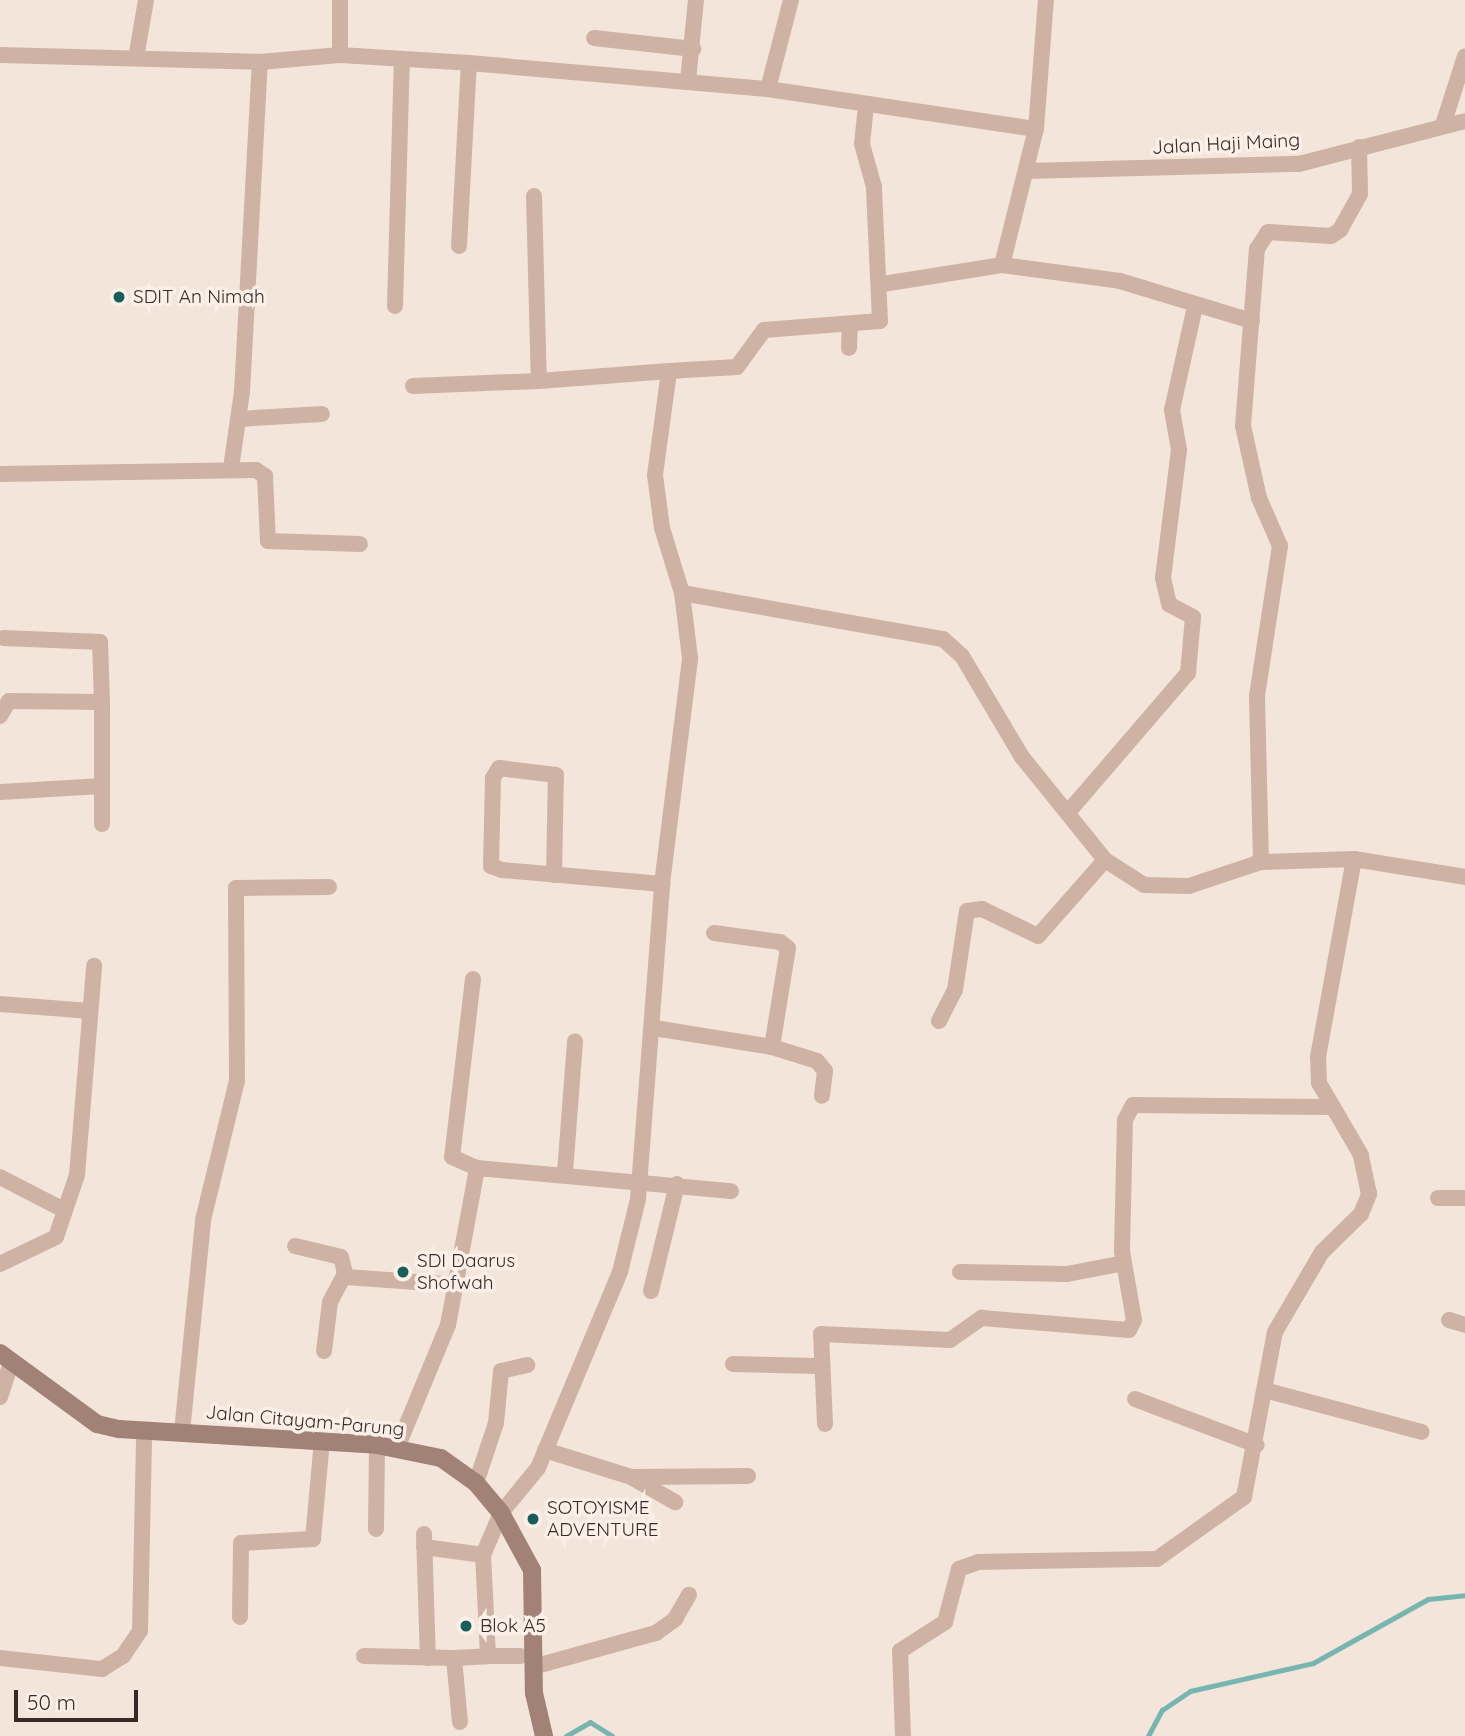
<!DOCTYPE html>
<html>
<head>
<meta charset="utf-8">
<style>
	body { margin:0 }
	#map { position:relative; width:1465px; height:1736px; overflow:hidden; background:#f4e5db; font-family:Quicksand,sans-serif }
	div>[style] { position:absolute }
	.stream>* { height:5px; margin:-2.5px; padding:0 2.5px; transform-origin:2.5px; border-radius:2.5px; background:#76b5b0 }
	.street>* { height:16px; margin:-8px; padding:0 8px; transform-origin:8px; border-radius:8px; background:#ceb3a5 }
	.secondary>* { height:18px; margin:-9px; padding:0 9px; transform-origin:9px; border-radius:9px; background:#a28176 }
	.dots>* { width:19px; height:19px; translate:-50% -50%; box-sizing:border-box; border:4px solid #fbf0e8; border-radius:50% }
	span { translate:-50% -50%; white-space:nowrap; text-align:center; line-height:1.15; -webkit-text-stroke:7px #fbf0e8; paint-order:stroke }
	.street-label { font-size:19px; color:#392b27 }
	.poi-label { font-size:19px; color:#392b27 }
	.left { translate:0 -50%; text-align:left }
	.scale { position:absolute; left:14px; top:1690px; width:124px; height:32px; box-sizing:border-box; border:4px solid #392b27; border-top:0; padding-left:9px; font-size:21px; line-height:24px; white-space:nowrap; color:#392b27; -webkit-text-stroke:5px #fbf0e8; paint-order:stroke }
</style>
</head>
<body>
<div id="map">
	<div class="stream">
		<i style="left:566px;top:1736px;width:28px;rotate:-30deg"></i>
		<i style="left:590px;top:1722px;width:26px;rotate:32deg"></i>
		<i style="left:1148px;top:1736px;width:30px;rotate:-62deg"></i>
		<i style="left:1162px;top:1710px;width:34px;rotate:-34deg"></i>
		<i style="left:1190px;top:1691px;width:126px;rotate:-12.8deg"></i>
		<i style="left:1313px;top:1663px;width:132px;rotate:-29.1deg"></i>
		<i style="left:1428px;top:1599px;width:37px;rotate:-6deg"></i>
	</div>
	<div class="street">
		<i style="left:340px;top:0;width:55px;rotate:90deg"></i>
		<i style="left:594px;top:38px;width:100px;rotate:6.3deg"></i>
		<i style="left:0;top:55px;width:260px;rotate:1.5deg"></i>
		<i style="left:260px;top:62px;width:80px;rotate:-5deg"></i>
		<i style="left:340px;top:55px;width:129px;rotate:3.5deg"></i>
		<i style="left:469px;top:63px;width:300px;rotate:5deg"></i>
		<i style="left:768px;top:89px;width:271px;rotate:8.5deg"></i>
		<i style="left:136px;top:58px;width:59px;rotate:-80.2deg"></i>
		<i style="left:688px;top:81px;width:81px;rotate:-84.4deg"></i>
		<i style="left:768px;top:89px;width:92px;rotate:-75.5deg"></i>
		<i style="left:1443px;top:125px;width:72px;rotate:-72.3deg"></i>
		<i style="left:1026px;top:171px;width:273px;rotate:-1.5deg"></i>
		<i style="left:1299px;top:164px;width:171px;rotate:-14.5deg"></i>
		<i style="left:534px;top:196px;width:185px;rotate:88.5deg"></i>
		<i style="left:539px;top:381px;width:130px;rotate:-4.4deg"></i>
		<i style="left:459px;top:246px;width:183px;rotate:-86.9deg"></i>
		<i style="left:1002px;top:265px;width:140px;rotate:-76deg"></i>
		<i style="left:1036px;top:129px;width:129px;rotate:-85.6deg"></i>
		<i style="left:883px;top:284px;width:121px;rotate:-9.1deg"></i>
		<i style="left:1002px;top:265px;width:119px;rotate:7.7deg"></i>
		<i style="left:1120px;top:281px;width:138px;rotate:16.9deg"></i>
		<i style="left:395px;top:306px;width:247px;rotate:-88.4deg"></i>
		<i style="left:849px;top:348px;width:24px;rotate:-88deg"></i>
		<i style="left:413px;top:386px;width:126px;rotate:-2.3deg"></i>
		<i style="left:238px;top:419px;width:84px;rotate:-3.4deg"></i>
		<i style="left:231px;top:468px;width:77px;rotate:-81.8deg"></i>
		<i style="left:242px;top:392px;width:330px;rotate:-86.9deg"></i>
		<i style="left:0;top:474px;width:256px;rotate:-0.9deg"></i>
		<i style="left:256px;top:470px;width:11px;rotate:34deg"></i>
		<i style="left:265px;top:476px;width:65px;rotate:87.4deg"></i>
		<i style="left:268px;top:541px;width:92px;rotate:1.9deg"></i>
		<i style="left:682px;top:593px;width:68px;rotate:-107.1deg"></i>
		<i style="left:662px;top:528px;width:53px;rotate:-97.5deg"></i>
		<i style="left:655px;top:475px;width:105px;rotate:-82.3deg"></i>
		<i style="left:669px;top:371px;width:68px;rotate:-3.4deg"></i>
		<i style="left:737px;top:367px;width:46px;rotate:-53.9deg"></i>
		<i style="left:764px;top:330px;width:116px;rotate:-4.4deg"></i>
		<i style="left:880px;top:321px;width:134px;rotate:-92.6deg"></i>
		<i style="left:874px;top:187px;width:45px;rotate:-105.6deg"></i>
		<i style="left:862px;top:144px;width:37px;rotate:-84deg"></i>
		<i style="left:102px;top:702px;width:122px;rotate:90deg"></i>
		<i style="left:0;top:716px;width:17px;rotate:-59deg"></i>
		<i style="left:9px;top:701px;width:93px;rotate:0.6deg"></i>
		<i style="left:102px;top:702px;width:60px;rotate:-91.9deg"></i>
		<i style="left:100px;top:642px;width:96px;rotate:-177.6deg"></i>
		<i style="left:0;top:792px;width:102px;rotate:-3.4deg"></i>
		<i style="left:1070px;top:810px;width:181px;rotate:-49.3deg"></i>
		<i style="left:1188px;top:673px;width:56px;rotate:-84.9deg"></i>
		<i style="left:1193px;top:617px;width:27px;rotate:-152deg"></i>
		<i style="left:1169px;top:604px;width:27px;rotate:-103deg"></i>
		<i style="left:1163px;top:578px;width:129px;rotate:-82.9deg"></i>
		<i style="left:1179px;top:450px;width:41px;rotate:-99.9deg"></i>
		<i style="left:1172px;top:410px;width:107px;rotate:-77.5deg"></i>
		<i style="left:1261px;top:862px;width:166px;rotate:-91.4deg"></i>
		<i style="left:1257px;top:696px;width:152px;rotate:-81.3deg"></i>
		<i style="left:1280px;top:546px;width:52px;rotate:-113.6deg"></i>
		<i style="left:1259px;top:498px;width:74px;rotate:-102.5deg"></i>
		<i style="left:1243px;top:426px;width:178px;rotate:-85.5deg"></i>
		<i style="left:1257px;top:249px;width:20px;rotate:-57deg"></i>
		<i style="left:1268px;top:232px;width:63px;rotate:3.6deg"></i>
		<i style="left:1331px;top:236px;width:11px;rotate:-34deg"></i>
		<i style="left:1340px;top:230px;width:41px;rotate:-60.9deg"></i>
		<i style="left:1360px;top:194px;width:47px;rotate:-91.2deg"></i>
		<i style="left:554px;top:875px;width:100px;rotate:-88.9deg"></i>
		<i style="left:556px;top:775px;width:57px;rotate:-173deg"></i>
		<i style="left:499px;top:768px;width:12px;rotate:121deg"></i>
		<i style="left:493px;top:778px;width:88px;rotate:91.3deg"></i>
		<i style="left:491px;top:866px;width:12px;rotate:20deg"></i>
		<i style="left:502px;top:870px;width:161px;rotate:5deg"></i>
		<i style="left:714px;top:933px;width:67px;rotate:7.8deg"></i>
		<i style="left:780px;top:942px;width:10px;rotate:37deg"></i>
		<i style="left:788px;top:948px;width:100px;rotate:99.2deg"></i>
		<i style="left:473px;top:979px;width:179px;rotate:96.7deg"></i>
		<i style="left:452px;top:1157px;width:27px;rotate:24deg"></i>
		<i style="left:0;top:1004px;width:90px;rotate:4.4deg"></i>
		<i style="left:939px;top:1021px;width:35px;rotate:-63deg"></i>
		<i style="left:955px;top:990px;width:80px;rotate:-81.4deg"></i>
		<i style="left:967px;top:911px;width:15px;rotate:-8deg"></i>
		<i style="left:982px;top:909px;width:62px;rotate:25.7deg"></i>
		<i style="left:1038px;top:936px;width:101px;rotate:-48.6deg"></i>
		<i style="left:654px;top:1028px;width:120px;rotate:9.1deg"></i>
		<i style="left:772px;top:1047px;width:47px;rotate:17.3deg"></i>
		<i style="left:817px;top:1061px;width:13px;rotate:51deg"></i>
		<i style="left:825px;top:1071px;width:25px;rotate:97deg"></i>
		<i style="left:565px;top:1172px;width:131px;rotate:-85.6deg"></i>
		<i style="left:0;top:1177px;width:70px;rotate:27.3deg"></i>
		<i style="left:1438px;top:1198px;width:27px"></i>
		<i style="left:295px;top:1246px;width:47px;rotate:13.4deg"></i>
		<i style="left:341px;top:1257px;width:21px;rotate:76deg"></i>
		<i style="left:346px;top:1277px;width:112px;rotate:4.1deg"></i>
		<i style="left:0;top:1264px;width:62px;rotate:-25.7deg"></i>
		<i style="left:56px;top:1237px;width:65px;rotate:-71.3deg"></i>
		<i style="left:77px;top:1175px;width:210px;rotate:-85.3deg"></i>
		<i style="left:960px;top:1272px;width:107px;rotate:1.1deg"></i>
		<i style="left:1067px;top:1274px;width:58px;rotate:-10.9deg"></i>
		<i style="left:651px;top:1291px;width:110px;rotate:-76.3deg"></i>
		<i style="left:1449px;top:1320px;width:17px;rotate:17deg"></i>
		<i style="left:324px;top:1351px;width:49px;rotate:-83deg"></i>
		<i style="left:330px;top:1302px;width:30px;rotate:-62deg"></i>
		<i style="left:733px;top:1364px;width:86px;rotate:1.3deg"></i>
		<i style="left:1268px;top:1391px;width:159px;rotate:14.9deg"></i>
		<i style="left:0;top:1397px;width:35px;rotate:-72deg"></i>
		<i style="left:1135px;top:1399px;width:130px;rotate:20.7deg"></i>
		<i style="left:825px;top:1424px;width:90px;rotate:-92.5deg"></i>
		<i style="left:821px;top:1334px;width:129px;rotate:2.7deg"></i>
		<i style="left:950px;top:1340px;width:39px;rotate:-35deg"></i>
		<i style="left:982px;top:1318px;width:147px;rotate:4.7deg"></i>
		<i style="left:1129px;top:1330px;width:11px;rotate:-63deg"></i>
		<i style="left:1134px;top:1320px;width:70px;rotate:-99.9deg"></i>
		<i style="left:1122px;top:1251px;width:131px;rotate:-88.7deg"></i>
		<i style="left:1125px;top:1120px;width:17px;rotate:-62deg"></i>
		<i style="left:1133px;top:1105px;width:198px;rotate:0.6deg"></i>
		<i style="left:182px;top:1432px;width:213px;rotate:-84.3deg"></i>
		<i style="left:203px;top:1220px;width:143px;rotate:-76.3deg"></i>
		<i style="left:237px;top:1081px;width:193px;rotate:-90.3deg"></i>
		<i style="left:236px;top:888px;width:93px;rotate:-0.6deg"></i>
		<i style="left:397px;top:1448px;width:133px;rotate:-67.5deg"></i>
		<i style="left:448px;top:1325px;width:160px;rotate:-79.5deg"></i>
		<i style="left:477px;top:1168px;width:255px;rotate:5.2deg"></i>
		<i style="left:545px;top:1450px;width:90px;rotate:17.4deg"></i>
		<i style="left:631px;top:1477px;width:51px;rotate:29.6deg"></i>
		<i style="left:634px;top:1477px;width:114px;rotate:-0.5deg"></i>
		<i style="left:476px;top:1483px;width:63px;rotate:-71.6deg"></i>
		<i style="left:496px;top:1423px;width:52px;rotate:-84.5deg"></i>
		<i style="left:501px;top:1371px;width:27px;rotate:-13deg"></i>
		<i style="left:376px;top:1529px;width:84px;rotate:-89.3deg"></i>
		<i style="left:424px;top:1534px;width:124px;rotate:88.2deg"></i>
		<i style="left:424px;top:1547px;width:60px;rotate:7.7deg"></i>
		<i style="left:240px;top:1617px;width:74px;rotate:-89.2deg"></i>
		<i style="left:241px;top:1543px;width:72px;rotate:-3.2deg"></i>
		<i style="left:313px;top:1539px;width:99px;rotate:-84.8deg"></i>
		<i style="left:364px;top:1656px;width:90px;rotate:1.3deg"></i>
		<i style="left:520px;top:1656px;width:32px;rotate:180deg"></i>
		<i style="left:488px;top:1656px;width:101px;rotate:-92.8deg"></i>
		<i style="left:483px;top:1555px;width:46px;rotate:-66.8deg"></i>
		<i style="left:501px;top:1513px;width:58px;rotate:-50.6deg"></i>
		<i style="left:538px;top:1468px;width:212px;rotate:-67.3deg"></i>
		<i style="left:620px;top:1272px;width:75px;rotate:-76.1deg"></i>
		<i style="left:638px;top:1199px;width:316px;rotate:-85.6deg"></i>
		<i style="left:662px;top:884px;width:228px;rotate:-82.9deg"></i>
		<i style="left:690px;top:658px;width:65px;rotate:-97deg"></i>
		<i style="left:682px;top:593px;width:265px;rotate:10deg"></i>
		<i style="left:943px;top:639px;width:25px;rotate:42deg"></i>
		<i style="left:962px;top:656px;width:117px;rotate:59.3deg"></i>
		<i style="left:1022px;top:757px;width:132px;rotate:51.1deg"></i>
		<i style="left:1105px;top:860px;width:46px;rotate:32.7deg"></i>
		<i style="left:1144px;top:885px;width:45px;rotate:1.3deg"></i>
		<i style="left:1189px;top:886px;width:76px;rotate:-18.4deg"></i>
		<i style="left:1261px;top:862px;width:93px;rotate:-1.8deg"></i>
		<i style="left:1354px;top:859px;width:112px;rotate:9.2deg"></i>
		<i style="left:0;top:1658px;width:103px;rotate:6.2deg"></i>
		<i style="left:102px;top:1669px;width:25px;rotate:-32deg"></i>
		<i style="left:123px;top:1656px;width:30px;rotate:-56deg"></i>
		<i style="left:140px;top:1631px;width:199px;rotate:-88.8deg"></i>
		<i style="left:533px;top:1667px;width:128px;rotate:-15.5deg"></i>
		<i style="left:656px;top:1633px;width:24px;rotate:-36deg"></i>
		<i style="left:675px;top:1619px;width:28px;rotate:-60deg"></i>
		<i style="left:460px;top:1722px;width:64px;rotate:-95.4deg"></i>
		<i style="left:454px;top:1658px;width:34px;rotate:-3deg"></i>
		<i style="left:903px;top:1736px;width:85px;rotate:-92deg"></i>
		<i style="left:900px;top:1651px;width:54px;rotate:-32.8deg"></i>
		<i style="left:945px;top:1622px;width:55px;rotate:-75.2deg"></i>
		<i style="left:959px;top:1569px;width:20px;rotate:-20deg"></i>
		<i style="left:978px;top:1562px;width:179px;rotate:-1deg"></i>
		<i style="left:1157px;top:1559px;width:107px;rotate:-35.5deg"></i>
		<i style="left:1244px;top:1497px;width:168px;rotate:-79.4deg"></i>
		<i style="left:1275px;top:1332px;width:93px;rotate:-59.6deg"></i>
		<i style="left:1322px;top:1252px;width:54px;rotate:-44.3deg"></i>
		<i style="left:1361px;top:1214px;width:22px;rotate:-68deg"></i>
		<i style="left:1369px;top:1194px;width:40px;rotate:-102deg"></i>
		<i style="left:1361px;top:1155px;width:83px;rotate:-120.3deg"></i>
		<i style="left:1319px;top:1083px;width:26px;rotate:-92deg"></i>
		<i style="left:1318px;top:1057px;width:201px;rotate:-79.7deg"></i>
	</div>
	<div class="secondary">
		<i style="left:0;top:1353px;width:120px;rotate:36.2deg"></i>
		<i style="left:97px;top:1424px;width:23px;rotate:13deg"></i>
		<i style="left:119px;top:1429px;width:258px;rotate:3.5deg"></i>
		<i style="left:377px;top:1445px;width:65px;rotate:11.5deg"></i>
		<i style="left:441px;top:1458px;width:43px;rotate:35.5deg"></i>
		<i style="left:476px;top:1483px;width:39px;rotate:50deg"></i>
		<i style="left:501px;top:1513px;width:65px;rotate:61.5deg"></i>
		<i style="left:532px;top:1570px;width:123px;rotate:89.1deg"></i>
		<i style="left:534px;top:1693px;width:44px;rotate:76.9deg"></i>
	</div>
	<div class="dots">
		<i style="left:119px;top:297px;background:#185f5c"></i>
		<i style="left:403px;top:1272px;background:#185f5c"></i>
		<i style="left:533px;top:1519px;background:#185f5c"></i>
		<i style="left:466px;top:1626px;background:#185f5c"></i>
	</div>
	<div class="street-label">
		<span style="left:1226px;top:144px;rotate:-3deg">Jalan Haji Maing</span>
		<span style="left:305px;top:1421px;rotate:5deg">Jalan Citayam-Parung</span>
	</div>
	<div class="poi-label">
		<span class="left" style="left:133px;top:297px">SDIT An Nimah</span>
		<span class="left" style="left:417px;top:1272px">SDI Daarus<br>Shofwah</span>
		<span class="left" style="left:547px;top:1519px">SOTOYISME<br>ADVENTURE</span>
		<span class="left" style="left:480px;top:1626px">Blok A5</span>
	</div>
	<div class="scale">50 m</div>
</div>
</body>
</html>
